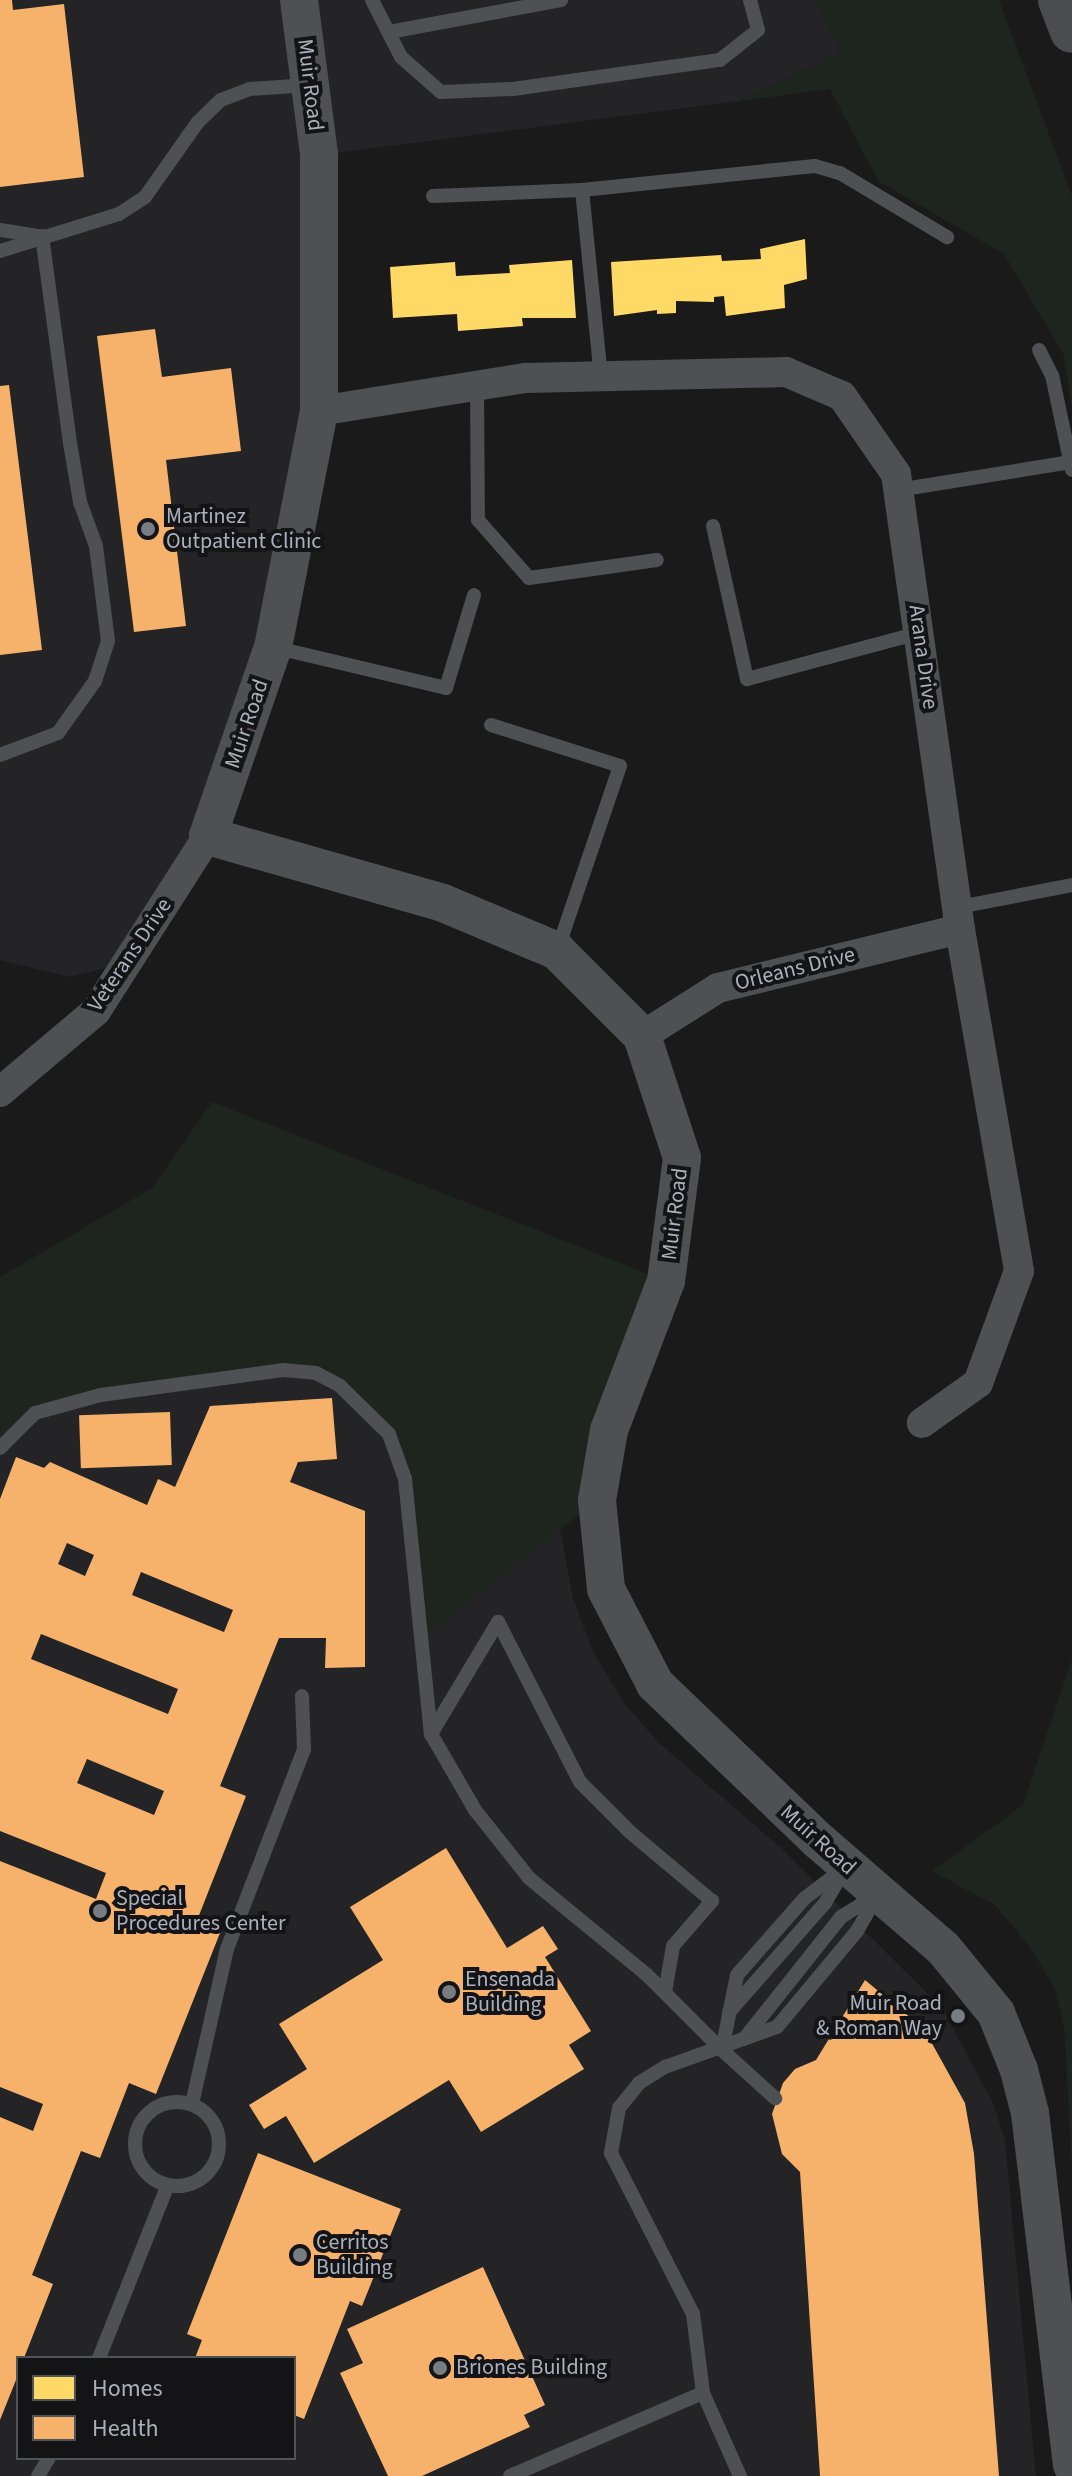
<!DOCTYPE html>
<html>
<head>
<meta charset="utf-8">
<style>
	body { margin:0 }
	#map { position:relative; width:1072px; height:2476px; overflow:hidden; background:#1a1a1a; font-family:"Source Sans 3",sans-serif }
	div>[style] { position:absolute }
	.built>* { inset:0; background:#242427 }
	.green>* { inset:0; background:#1d251e }
	.homes>* { inset:0; background:#ffd966 }
	.health>* { inset:0; background:#f6b26b; transform-origin:0 0 }
	.service>* { height:14px; margin:-7px; padding:0 7px; transform-origin:7px; border-radius:7px; background:#4e5053 }
	.service>.ring { margin:-7px; padding:0; box-sizing:content-box; background:none; border:14px solid #4e5053; border-radius:50% }
	.minor>* { height:30px; margin:-15px; padding:0 15px; transform-origin:15px; border-radius:15px; background:#4e5053 }
	.tertiary>* { height:38px; margin:-19px; padding:0 19px; transform-origin:19px; border-radius:19px; background:#4e5053 }
	.motorway>* { height:44px; margin:-22px; padding:0 22px; transform-origin:22px; border-radius:22px; background:#4b4c50 }
	.dots>* { width:22px; height:22px; translate:-50% -50%; box-sizing:border-box; border:4px solid #141416; border-radius:50% }
	span { translate:-50% -50%; white-space:nowrap; text-align:center; line-height:1.15; -webkit-text-stroke:8px #141416; paint-order:stroke }
	.street-label { font-size:22px; color:#abb1bc }
	.poi-label { font-size:22px; color:#abb1bc }
	.left { translate:0 -50%; text-align:left }
	.right { translate:-100% -50%; text-align:right }
	.legend { position:absolute; left:16px; top:2356px; width:280px; height:104px; box-sizing:border-box; background:#141416; border:2px solid #505358; margin:0; padding:10px 14px; list-style:none; font-size:24px; color:#abb1bc }
	.legend li { display:flex; align-items:center; gap:16px; height:40px }
	.legend b { width:40px; border:2px solid #505358 }
</style>
</head>
<body>
<div id="map">
	<div class="built">
		<i style="clip-path:polygon(0 0,814px 0,841px 53px,739px 101px,319px 155px,319px 411px,208px 836px,126px 963px,69px 977px,0 960px)"></i>
		<i style="clip-path:polygon(evenodd,316px 1373px,367px 1409px,398px 1457px,419px 1641px,560px 1529px,573px 1598px,593px 1652px,625px 1704px,658px 1742px,781px 1848px,942px 2008px,993px 2103px,1005px 2140px,1036px 2476px,0 2476px,0 1448px,16px 1428px,101px 1395px,316px 1373px,18px 2358px,294px 2358px,294px 2458px,18px 2458px,18px 2358px)"></i>
	</div>
	<div class="green">
		<i style="clip-path:polygon(814px 0,999px 0,1072px 196px,1072px 407px,1063px 353px,1004px 254px,878px 181px,830px 89px,739px 101px,841px 53px)"></i>
		<i style="clip-path:polygon(212px 1102px,666px 1281px,597px 1500px,419px 1642px,405px 1479px,389px 1434px,340px 1386px,283px 1370px,35px 1413px,0 1448px,0 1277px,152px 1188px)"></i>
		<i style="clip-path:polygon(1072px 1659px,1072px 2171px,1064px 2026px,1054px 1987px,1030px 1947px,995px 1905px,932px 1871px,1023px 1805px)"></i>
	</div>
	<div class="homes">
		<i style="clip-path:polygon(805px 239px,807px 279px,784px 285px,785px 308px,726px 316px,724px 296px,714px 297px,714px 302px,676px 301px,676px 313px,657px 314px,657px 310px,614px 316px,611px 262px,721px 255px,722px 261px,761px 259px,760px 249px)"></i>
		<i style="clip-path:polygon(572px 260px,576px 318px,522px 318px,523px 326px,458px 331px,457px 314px,393px 318px,390px 267px,455px 262px,456px 276px,510px 273px,509px 265px)"></i>
	</div>
	<div class="health">
		<i style="clip-path:polygon(0 0,12px 0,13px 10px,64px 4px,84px 177px,0 187px)"></i>
		<i style="clip-path:polygon(155px 329px,162px 377px,231px 368px,241px 451px,166px 460px,186px 626px,134px 632px,97px 336px)"></i>
		<i style="clip-path:polygon(9px 385px,42px 650px,0 655px,0 386px)"></i>
		<i style="clip-path:polygon(evenodd,332px 1398px,337px 1459px,298px 1462px,290px 1482px,365px 1511px,365px 1667px,325px 1668px,326px 1638px,279px 1638px,220px 1786px,246px 1796px,196px 1923px,220px 1933px,156px 2094px,129px 2083px,100px 2158px,81px 2151px,32px 2275px,53px 2284px,24px 2358px,18px 2358px,18px 2375px,0 2420px,0 2117px,33px 2131px,43px 2104px,0 2087px,0 1861px,96px 1899px,106px 1873px,0 1831px,0 1499px,16px 1457px,44px 1468px,50px 1462px,147px 1505px,158px 1479px,175px 1487px,210px 1406px,332px 1398px,67px 1543px,94px 1555px,85px 1576px,58px 1564px,67px 1543px,332px 1398px,141px 1572px,233px 1610px,224px 1632px,132px 1595px,141px 1572px,332px 1398px,41px 1634px,178px 1689px,168px 1714px,31px 1659px,41px 1634px,332px 1398px,87px 1759px,164px 1791px,154px 1815px,77px 1783px,87px 1759px)"></i>
		<i style="left:170px;top:1412px;width:53px;height:91px;rotate:88deg"></i>
		<i style="clip-path:polygon(446px 1848px,507px 1948px,543px 1926px,558px 1949px,545px 1957px,591px 2031px,569px 2045px,584px 2069px,481px 2132px,449px 2080px,314px 2163px,286px 2116px,264px 2129px,249px 2105px,307px 2069px,279px 2024px,383px 1960px,350px 1907px)"></i>
		<i style="clip-path:polygon(865px 1980px,924px 2029px,965px 2103px,974px 2154px,999px 2476px,820px 2476px,800px 2172px,782px 2154px,772px 2114px,783px 2083px,795px 2069px,816px 2060px)"></i>
		<i style="clip-path:polygon(258px 2153px,401px 2209px,362px 2306px,350px 2301px,304px 2419px,294px 2415px,294px 2358px,195px 2358px,202px 2340px,187px 2334px)"></i>
		<i style="clip-path:polygon(483px 2267px,545px 2405px,524px 2415px,530px 2427px,422px 2476px,388px 2476px,340px 2373px,363px 2363px,347px 2329px)"></i>
	</div>
	<div class="service">
		<i style="left:372px;top:0;width:64px;rotate:63deg"></i>
		<i style="left:401px;top:57px;width:53px;rotate:41.2deg"></i>
		<i style="left:441px;top:92px;width:72px;rotate:-2.4deg"></i>
		<i style="left:513px;top:89px;width:209px;rotate:-8deg"></i>
		<i style="left:720px;top:60px;width:48px;rotate:-38.3deg"></i>
		<i style="left:758px;top:30px;width:31px;rotate:-105deg"></i>
		<i style="left:389px;top:32px;width:175px;rotate:-10.5deg"></i>
		<i style="left:582px;top:190px;width:187px;rotate:84.2deg"></i>
		<i style="left:433px;top:196px;width:149px;rotate:-2.3deg"></i>
		<i style="left:582px;top:190px;width:234px;rotate:-5.9deg"></i>
		<i style="left:815px;top:166px;width:26px;rotate:16deg"></i>
		<i style="left:840px;top:173px;width:125px;rotate:30.9deg"></i>
		<i style="left:0;top:230px;width:38px;rotate:9deg"></i>
		<i style="left:0;top:251px;width:125px;rotate:-17.3deg"></i>
		<i style="left:119px;top:214px;width:31px;rotate:-33deg"></i>
		<i style="left:145px;top:197px;width:92px;rotate:-54.8deg"></i>
		<i style="left:198px;top:122px;width:32px;rotate:-44deg"></i>
		<i style="left:221px;top:100px;width:30px;rotate:-21deg"></i>
		<i style="left:249px;top:89px;width:60px;rotate:-3.8deg"></i>
		<i style="left:1039px;top:350px;width:28px;rotate:63deg"></i>
		<i style="left:1052px;top:375px;width:97px;rotate:78.1deg"></i>
		<i style="left:477px;top:386px;width:134px;rotate:89.6deg"></i>
		<i style="left:478px;top:520px;width:77px;rotate:48.7deg"></i>
		<i style="left:529px;top:578px;width:129px;rotate:-8deg"></i>
		<i style="left:898px;top:490px;width:175px;rotate:-9.2deg"></i>
		<i style="left:713px;top:526px;width:157px;rotate:77.5deg"></i>
		<i style="left:747px;top:679px;width:178px;rotate:-15deg"></i>
		<i style="left:273px;top:647px;width:178px;rotate:13.3deg"></i>
		<i style="left:446px;top:688px;width:97px;rotate:-73.2deg"></i>
		<i style="left:491px;top:725px;width:135px;rotate:17.6deg"></i>
		<i style="left:620px;top:766px;width:195px;rotate:108.8deg"></i>
		<i style="left:0;top:755px;width:62px;rotate:-20.8deg"></i>
		<i style="left:58px;top:733px;width:64px;rotate:-54.6deg"></i>
		<i style="left:95px;top:681px;width:42px;rotate:-72deg"></i>
		<i style="left:108px;top:641px;width:96px;rotate:-97.2deg"></i>
		<i style="left:96px;top:546px;width:47px;rotate:-110deg"></i>
		<i style="left:80px;top:502px;width:60px;rotate:-99.6deg"></i>
		<i style="left:70px;top:443px;width:209px;rotate:-97.7deg"></i>
		<i style="left:959px;top:907px;width:115px;rotate:-11deg"></i>
		<i style="left:0;top:1448px;width:49px;rotate:-45deg"></i>
		<i style="left:35px;top:1413px;width:68px;rotate:-15.3deg"></i>
		<i style="left:101px;top:1395px;width:184px;rotate:-7.8deg"></i>
		<i style="left:283px;top:1370px;width:33px;rotate:5deg"></i>
		<i style="left:316px;top:1373px;width:27px;rotate:28deg"></i>
		<i style="left:340px;top:1386px;width:69px;rotate:44.4deg"></i>
		<i style="left:389px;top:1434px;width:48px;rotate:70.4deg"></i>
		<i style="left:405px;top:1479px;width:256px;rotate:84.2deg"></i>
		<i style="left:665px;top:1992px;width:47px;rotate:-80.1deg"></i>
		<i style="left:673px;top:1946px;width:60px;rotate:-49.1deg"></i>
		<i style="left:712px;top:1901px;width:109px;rotate:-139.9deg"></i>
		<i style="left:629px;top:1831px;width:69px;rotate:-135deg"></i>
		<i style="left:580px;top:1782px;width:180px;rotate:-117.1deg"></i>
		<i style="left:498px;top:1622px;width:131px;rotate:120.9deg"></i>
		<i style="left:431px;top:1734px;width:88px;rotate:59.9deg"></i>
		<i style="left:475px;top:1810px;width:87px;rotate:51.5deg"></i>
		<i style="left:529px;top:1878px;width:153px;rotate:39.4deg"></i>
		<i style="left:647px;top:1975px;width:106px;rotate:45deg"></i>
		<i style="left:722px;top:2050px;width:72px;rotate:42.2deg"></i>
		<i style="left:729px;top:2012px;width:145px;rotate:-48.6deg"></i>
		<i style="left:825px;top:1903px;width:34px;rotate:-60deg"></i>
		<i style="left:744px;top:2039px;width:156px;rotate:-51.5deg"></i>
		<i style="left:841px;top:1917px;width:39px;rotate:-32deg"></i>
		<i style="left:722px;top:2050px;width:76px;rotate:-78.7deg"></i>
		<i style="left:737px;top:1975px;width:103px;rotate:-48.6deg"></i>
		<i style="left:805px;top:1898px;width:53px;rotate:-37.3deg"></i>
		<i class="ring" style="left:135px;top:2102px;width:70px;height:70px"></i>
		<i style="left:192px;top:2104px;width:159px;rotate:-77.3deg"></i>
		<i style="left:227px;top:1949px;width:214px;rotate:-68.9deg"></i>
		<i style="left:304px;top:1749px;width:53px;rotate:-92.2deg"></i>
		<i style="left:99px;top:2358px;width:186px;rotate:-68.3deg"></i>
		<i style="left:703px;top:2393px;width:80px;rotate:-97.2deg"></i>
		<i style="left:693px;top:2314px;width:181px;rotate:-117deg"></i>
		<i style="left:611px;top:2153px;width:46px;rotate:-79.9deg"></i>
		<i style="left:619px;top:2108px;width:32px;rotate:-51deg"></i>
		<i style="left:639px;top:2083px;width:31px;rotate:-32deg"></i>
		<i style="left:665px;top:2067px;width:119px;rotate:-19.7deg"></i>
		<i style="left:777px;top:2027px;width:125px;rotate:-50.2deg"></i>
		<i style="left:857px;top:1931px;width:43px;rotate:-60.4deg"></i>
		<i style="left:38px;top:2476px;width:21px;rotate:-59deg"></i>
		<i style="left:510px;top:2476px;width:210px;rotate:-23.3deg"></i>
		<i style="left:703px;top:2393px;width:91px;rotate:66deg"></i>
	</div>
	<div class="minor">
		<i style="left:319px;top:411px;width:210px;rotate:-9.1deg"></i>
		<i style="left:526px;top:378px;width:260px;rotate:-1.3deg"></i>
		<i style="left:786px;top:372px;width:61px;rotate:23.2deg"></i>
		<i style="left:842px;top:396px;width:95px;rotate:55.3deg"></i>
		<i style="left:896px;top:474px;width:459px;rotate:82deg"></i>
		<i style="left:960px;top:929px;width:347px;rotate:80.2deg"></i>
		<i style="left:1019px;top:1271px;width:119px;rotate:110.1deg"></i>
		<i style="left:978px;top:1383px;width:69px;rotate:144.5deg"></i>
		<i style="left:642px;top:1036px;width:90px;rotate:-32.3deg"></i>
		<i style="left:718px;top:988px;width:249px;rotate:-13.7deg"></i>
		<i style="left:0;top:1092px;width:126px;rotate:-40.2deg"></i>
		<i style="left:96px;top:1011px;width:208px;rotate:-57.4deg"></i>
	</div>
	<div class="tertiary">
		<i style="left:299px;top:0;width:156px;rotate:82.6deg"></i>
		<i style="left:319px;top:155px;width:256px;rotate:90deg"></i>
		<i style="left:319px;top:411px;width:240px;rotate:101deg"></i>
		<i style="left:273px;top:647px;width:200px;rotate:109deg"></i>
		<i style="left:208px;top:836px;width:244px;rotate:15.9deg"></i>
		<i style="left:443px;top:903px;width:124px;rotate:22.8deg"></i>
		<i style="left:557px;top:951px;width:120px;rotate:45deg"></i>
		<i style="left:642px;top:1036px;width:128px;rotate:71.8deg"></i>
		<i style="left:682px;top:1158px;width:124px;rotate:97.4deg"></i>
		<i style="left:666px;top:1281px;width:160px;rotate:110.9deg"></i>
		<i style="left:609px;top:1430px;width:71px;rotate:99.7deg"></i>
		<i style="left:597px;top:1500px;width:89px;rotate:84.2deg"></i>
		<i style="left:606px;top:1589px;width:107px;rotate:62.7deg"></i>
		<i style="left:655px;top:1684px;width:228px;rotate:43.8deg"></i>
		<i style="left:820px;top:1842px;width:162px;rotate:40.8deg"></i>
		<i style="left:943px;top:1948px;width:84px;rotate:50.8deg"></i>
		<i style="left:996px;top:2013px;width:61px;rotate:68deg"></i>
		<i style="left:1019px;top:2070px;width:44px;rotate:75.7deg"></i>
		<i style="left:1030px;top:2113px;width:354px;rotate:83.2deg"></i>
	</div>
	<div class="motorway">
		<i style="left:1060px;top:0;width:33px;rotate:69deg"></i>
	</div>
	<div class="dots">
		<i style="left:148px;top:529px;background:#787c83"></i>
		<i style="left:100px;top:1911px;background:#787c83"></i>
		<i style="left:449px;top:1992px;background:#787c83"></i>
		<i style="left:958px;top:2016px;background:#787c83"></i>
		<i style="left:300px;top:2255px;background:#787c83"></i>
		<i style="left:440px;top:2368px;background:#787c83"></i>
	</div>
	<div class="street-label">
		<span style="left:310px;top:85px;rotate:83deg">Muir Road</span>
		<span style="left:923px;top:657px;rotate:82deg">Arana Drive</span>
		<span style="left:247px;top:724px;rotate:-71deg">Muir Road</span>
		<span style="left:130px;top:955px;rotate:-56deg">Veterans Drive</span>
		<span style="left:795px;top:969px;rotate:-14deg">Orleans Drive</span>
		<span style="left:675px;top:1214px;rotate:-83deg">Muir Road</span>
		<span style="left:818px;top:1840px;rotate:42deg">Muir Road</span>
	</div>
	<div class="poi-label">
		<span class="left" style="left:166px;top:529px">Martinez<br>Outpatient Clinic</span>
		<span class="left" style="left:116px;top:1911px">Special<br>Procedures Center</span>
		<span class="left" style="left:465px;top:1992px">Ensenada<br>Building</span>
		<span class="right" style="left:942px;top:2016px">Muir Road<br>&amp; Roman Way</span>
		<span class="left" style="left:316px;top:2255px">Cerritos<br>Building</span>
		<span class="left" style="left:456px;top:2368px">Briones Building</span>
	</div>
	<ul class="legend">
	<li><b style="height:22px;background:#ffd966"></b>Homes</li>
	<li><b style="height:22px;background:#f6b26b"></b>Health</li>
	</ul>
</div>
</body>
</html>
